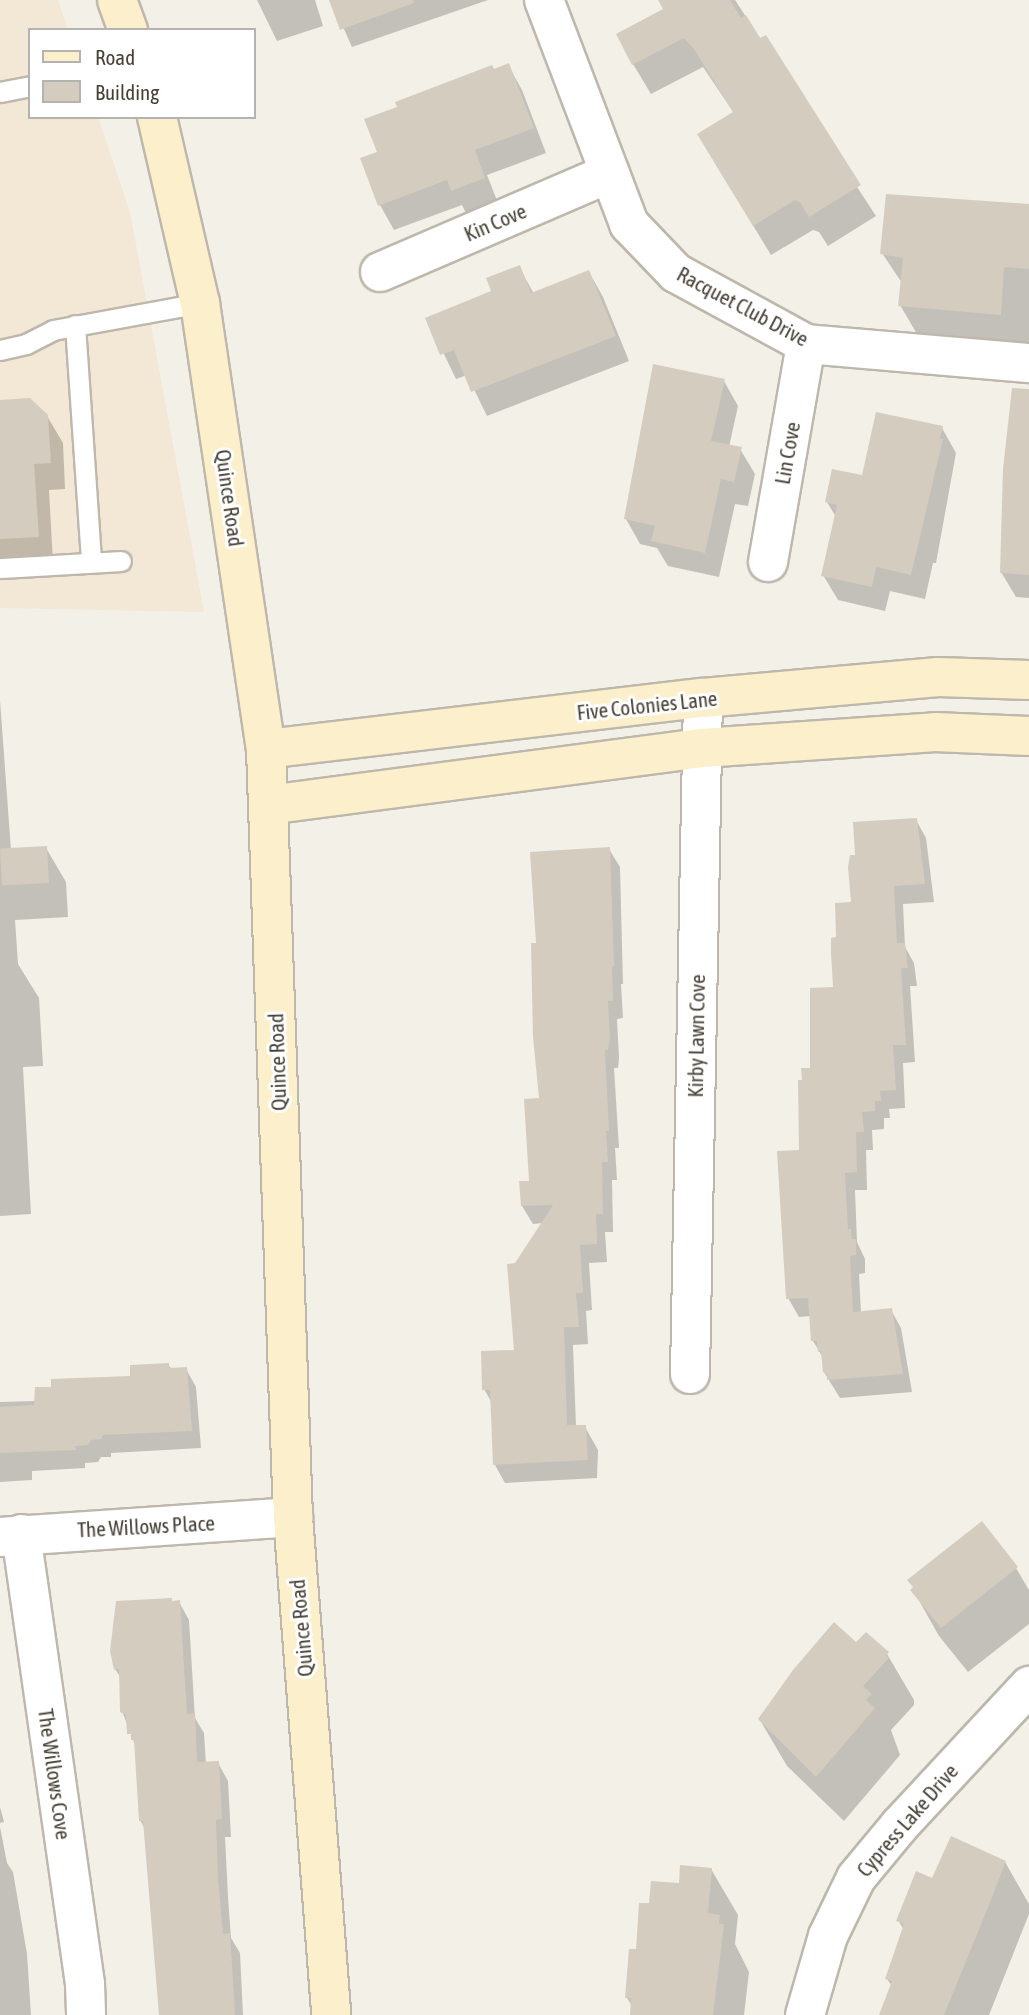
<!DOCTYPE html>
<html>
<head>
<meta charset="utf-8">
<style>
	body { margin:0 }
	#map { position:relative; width:1029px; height:2015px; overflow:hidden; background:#f3f0e8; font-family:"Asap Condensed",sans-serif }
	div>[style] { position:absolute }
	.commercial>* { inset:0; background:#f3e7d5 }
	.shadow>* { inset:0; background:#0003 }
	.building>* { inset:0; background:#d4ccbf; transform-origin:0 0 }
	.roads { filter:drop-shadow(2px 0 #beb8ac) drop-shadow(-2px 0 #beb8ac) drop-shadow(0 2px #beb8ac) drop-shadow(0 -2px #beb8ac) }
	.lane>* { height:19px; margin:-9.5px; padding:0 9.5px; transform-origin:9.5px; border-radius:9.5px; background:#fff }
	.street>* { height:38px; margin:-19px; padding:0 19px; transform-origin:19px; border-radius:19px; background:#fff }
	.secondary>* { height:38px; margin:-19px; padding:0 19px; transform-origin:19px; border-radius:19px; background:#fbf0cb }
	span { translate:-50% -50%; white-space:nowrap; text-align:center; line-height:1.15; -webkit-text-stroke:6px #fff; paint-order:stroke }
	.street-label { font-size:21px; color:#464137 }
	.legend { position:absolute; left:28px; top:28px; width:228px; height:91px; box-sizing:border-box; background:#fff; border:2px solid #b5b3af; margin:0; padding:9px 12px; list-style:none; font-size:21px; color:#464137 }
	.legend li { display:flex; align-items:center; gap:14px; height:35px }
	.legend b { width:35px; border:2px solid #b5b3af }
</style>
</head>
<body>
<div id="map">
	<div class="commercial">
		<i style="clip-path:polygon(0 0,58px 0,68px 30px,30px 30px,30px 117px,98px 117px,130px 212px,204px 612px,0 608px)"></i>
	</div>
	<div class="shadow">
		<i style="clip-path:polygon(257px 0,315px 0,323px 26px,277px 41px)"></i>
		<i style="clip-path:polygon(331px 0,488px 0,352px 47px)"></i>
		<i style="clip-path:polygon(663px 0,735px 0,876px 216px,828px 246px,819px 232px,813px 230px,771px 255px,716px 165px,734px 113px,703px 67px,651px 94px,633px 64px,665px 11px)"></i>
		<i style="clip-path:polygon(508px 65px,522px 90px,546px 153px,487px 175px,498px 203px,467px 215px,462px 205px,394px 230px,380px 205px,379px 153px,493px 71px)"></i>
		<i style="clip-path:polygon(1029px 206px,1029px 343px,917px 334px,900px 305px,902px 283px,882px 253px)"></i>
		<i style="clip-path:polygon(519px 267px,534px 294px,589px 272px,603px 297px,629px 361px,487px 416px,467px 375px,456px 379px,427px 319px,494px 292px)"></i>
		<i style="clip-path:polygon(724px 381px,738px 406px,729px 447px,740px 449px,755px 474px,748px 506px,735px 504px,719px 577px,668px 566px,657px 548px,640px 544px,626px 519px)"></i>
		<i style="clip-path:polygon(0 402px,47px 416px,63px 443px,65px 489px,49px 490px,53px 563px,0 566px)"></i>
		<i style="clip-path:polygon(1029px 419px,1029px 598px,1016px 597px,1001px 572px)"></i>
		<i style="clip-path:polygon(942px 428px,956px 453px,936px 563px,933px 563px,925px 599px,890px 591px,885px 611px,838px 600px,823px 575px,836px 517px,827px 502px)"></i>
		<i style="clip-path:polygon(0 700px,11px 850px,46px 848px,66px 882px,68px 917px,15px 920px,18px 964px,39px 998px,43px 1066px,23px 1067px,31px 1214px,0 1216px)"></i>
		<i style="clip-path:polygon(916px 820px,926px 838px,934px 902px,903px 904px,905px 947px,914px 963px,917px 986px,910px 986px,915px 1062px,903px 1063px,905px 1108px,889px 1109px,890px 1118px,884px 1118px,884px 1129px,872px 1130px,873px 1150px,866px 1150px,867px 1190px,855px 1190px,857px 1242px,865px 1259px,865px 1273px,859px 1274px,861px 1313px,891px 1310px,901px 1328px,912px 1392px,840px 1398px,824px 1372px,824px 1359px,813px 1341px,811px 1316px,799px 1317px,788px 1298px,804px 1081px,812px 1069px,835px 989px,837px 939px,852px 904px,856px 856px)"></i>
		<i style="clip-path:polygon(609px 849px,620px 867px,623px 984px,621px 984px,623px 1018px,617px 1019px,619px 1058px,618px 1068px,614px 1068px,619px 1148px,615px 1148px,617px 1180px,612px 1180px,613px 1232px,605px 1232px,607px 1262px,589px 1263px,592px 1310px,586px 1311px,588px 1344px,573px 1345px,576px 1427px,585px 1427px,598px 1450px,597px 1478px,505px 1483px,495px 1465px,492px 1403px,484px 1389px,516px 1351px,516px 1265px,543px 1223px,533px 1224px,522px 1206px,531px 1182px,541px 1100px,538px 944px)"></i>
		<i style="clip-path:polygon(168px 1364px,172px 1370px,186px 1369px,196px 1387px,201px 1448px,111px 1453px,111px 1457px,101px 1457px,98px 1462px,85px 1463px,85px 1468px,32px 1471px,32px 1480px,0 1482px,0 1402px,35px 1401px,132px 1378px)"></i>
		<i style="clip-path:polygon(1016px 1568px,1029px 1590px,1029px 1624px,968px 1672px,939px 1636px,913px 1590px)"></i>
		<i style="clip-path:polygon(179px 1602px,189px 1620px,195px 1718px,204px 1733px,206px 1764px,218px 1763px,228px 1781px,231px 1837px,225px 1837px,228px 1897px,231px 1938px,240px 1953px,243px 2015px,161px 2015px,145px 1829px,140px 1820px,136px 1747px,122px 1711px,121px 1678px,115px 1669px)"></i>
		<i style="clip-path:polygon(856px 1645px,887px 1654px,914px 1700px,914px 1705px,891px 1730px,900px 1755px,844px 1821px,787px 1766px,760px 1720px)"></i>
		<i style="clip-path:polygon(0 1807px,4px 1822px,0 1823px)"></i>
		<i style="clip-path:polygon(0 1827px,7px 1863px,13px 1872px,27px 1954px,31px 2015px,0 2015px)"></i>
		<i style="clip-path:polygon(1005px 1862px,1029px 1904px,1029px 1914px,989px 2015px,881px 2015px,892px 1986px,887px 1979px,904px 1930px,898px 1920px,933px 1880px)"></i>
		<i style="clip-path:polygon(711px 1869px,738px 1915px,735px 1944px,749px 1972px,744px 2015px,632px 2015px,632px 2006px,627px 1998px,650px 1905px,680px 1885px)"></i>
	</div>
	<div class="building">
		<i style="clip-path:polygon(329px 0,413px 0,414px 3px,340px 30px)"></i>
		<i style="clip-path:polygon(658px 0,730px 0,741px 18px,746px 15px,760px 38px,766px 35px,861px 185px,809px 217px,800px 202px,795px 200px,753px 226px,697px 134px,733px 112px,694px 49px,684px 38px,632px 65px,616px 34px,663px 9px)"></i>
		<i style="clip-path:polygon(509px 63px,534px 128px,475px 150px,485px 178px,451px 191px,447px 180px,378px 206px,360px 158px,377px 152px,364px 119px,397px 107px,395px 102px,492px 65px,494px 69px)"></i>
		<i style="clip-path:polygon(886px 194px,1029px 204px,1029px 269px,1004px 267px,1001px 315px,898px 306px,903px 258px,880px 254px)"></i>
		<i style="clip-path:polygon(520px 265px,531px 293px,589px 270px,616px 336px,471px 392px,454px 350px,440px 355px,425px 318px,491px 291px,486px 278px)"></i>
		<i style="clip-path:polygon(653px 364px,725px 379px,711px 441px,742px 447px,734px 482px,721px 479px,705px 553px,651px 541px,655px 526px,624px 519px)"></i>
		<i style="clip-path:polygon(1012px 388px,1029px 389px,1029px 575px,1000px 573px,1003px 469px)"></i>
		<i style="clip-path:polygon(30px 398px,48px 415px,51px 463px,34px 464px,39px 537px,0 539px,0 400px)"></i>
		<i style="clip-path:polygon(876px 412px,943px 426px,940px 439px,943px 439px,911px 575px,876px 567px,872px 587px,821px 576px,837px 505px,825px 502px,832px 469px,862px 475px)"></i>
		<i style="clip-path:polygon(917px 818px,925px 884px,894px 886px,897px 943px,905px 943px,908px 968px,901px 968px,906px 1045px,893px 1045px,896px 1090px,880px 1091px,881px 1101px,875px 1101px,875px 1111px,862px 1112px,864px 1132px,856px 1132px,857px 1172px,845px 1173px,848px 1229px,851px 1229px,852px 1239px,856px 1239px,856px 1255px,850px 1256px,853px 1312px,892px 1308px,903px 1374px,827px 1380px,827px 1374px,823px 1372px,821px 1351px,818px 1352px,817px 1341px,811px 1341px,808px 1298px,786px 1299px,777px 1151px,799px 1150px,798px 1080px,802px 1080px,801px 1068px,810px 1068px,810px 988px,833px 987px,831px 953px,831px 938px,836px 937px,835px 903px,851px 902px,848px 867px,850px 855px,855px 855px,853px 822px)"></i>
		<i style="left:47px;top:846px;width:37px;height:47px;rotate:87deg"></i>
		<i style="clip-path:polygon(610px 847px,614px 967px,612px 966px,613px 1001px,608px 1001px,610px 1038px,608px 1050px,605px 1050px,609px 1131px,606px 1131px,608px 1162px,602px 1162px,603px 1214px,596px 1214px,597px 1244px,580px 1245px,583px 1293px,576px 1293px,579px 1327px,564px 1327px,567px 1425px,586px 1425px,588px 1460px,493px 1465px,490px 1390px,482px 1390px,481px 1351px,514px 1350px,507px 1264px,515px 1263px,553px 1205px,521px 1206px,519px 1181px,529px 1181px,524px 1099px,539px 1098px,533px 1037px,531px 943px,536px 943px,530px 852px)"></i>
		<i style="clip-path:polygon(169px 1363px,169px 1368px,187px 1367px,192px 1431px,102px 1435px,102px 1439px,91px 1440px,88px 1445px,75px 1446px,76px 1450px,0 1453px,0 1407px,34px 1405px,35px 1387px,51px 1387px,51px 1379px,130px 1376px,130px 1365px)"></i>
		<i style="clip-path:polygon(982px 1521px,1018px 1567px,941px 1628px,910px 1590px,913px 1587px,907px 1580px)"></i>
		<i style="clip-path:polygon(172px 1598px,172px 1601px,180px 1600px,187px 1714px,195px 1713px,197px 1762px,219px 1761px,222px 1819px,216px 1820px,218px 1878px,223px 1934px,230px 1933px,235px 2015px,159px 2015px,143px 1821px,139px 1821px,134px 1740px,131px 1740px,131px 1734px,127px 1734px,126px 1715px,120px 1712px,119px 1669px,114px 1670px,110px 1651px,116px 1601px)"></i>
		<i style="clip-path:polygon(834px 1622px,856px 1642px,866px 1632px,889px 1652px,886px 1656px,889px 1658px,863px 1686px,872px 1694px,866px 1700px,875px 1708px,816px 1777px,758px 1719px,793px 1670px)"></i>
		<i style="clip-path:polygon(951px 1836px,1006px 1861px,989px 1905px,944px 2015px,879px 2015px,892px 1981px,885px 1979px,904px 1924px,896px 1921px,916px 1871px,932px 1878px)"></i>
		<i style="clip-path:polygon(680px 1865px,712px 1868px,708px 1913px,720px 1915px,719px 1924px,724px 1924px,713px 2015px,630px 2015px,631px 1998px,625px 1998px,629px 1949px,636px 1949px,639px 1903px,649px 1903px,651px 1881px,679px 1883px)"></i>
	</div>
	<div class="roads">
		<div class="lane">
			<i style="left:0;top:92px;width:31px;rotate:-11deg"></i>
			<i style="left:75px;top:325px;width:238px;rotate:86.1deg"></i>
			<i style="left:0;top:350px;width:27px;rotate:-13deg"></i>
			<i style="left:26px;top:344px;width:30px;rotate:-27deg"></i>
			<i style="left:53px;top:330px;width:149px;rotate:-10.4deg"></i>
			<i style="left:0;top:568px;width:121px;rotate:-3.3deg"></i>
		</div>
		<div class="street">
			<i style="left:544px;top:0;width:240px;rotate:69.2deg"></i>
			<i style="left:629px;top:224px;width:68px;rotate:46.2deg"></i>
			<i style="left:676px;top:273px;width:148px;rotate:28.6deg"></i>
			<i style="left:806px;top:344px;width:224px;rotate:4.9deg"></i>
			<i style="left:380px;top:272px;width:250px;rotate:-23.3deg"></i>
			<i style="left:768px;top:562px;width:221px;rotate:-80.1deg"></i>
			<i style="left:690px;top:1374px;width:676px;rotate:-88.9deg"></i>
			<i style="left:21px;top:1534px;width:455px;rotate:81.9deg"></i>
			<i style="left:85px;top:1984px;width:31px;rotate:88deg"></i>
			<i style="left:0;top:1537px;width:294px;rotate:-3.9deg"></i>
			<i style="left:805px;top:2015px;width:82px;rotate:-73.8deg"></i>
			<i style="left:828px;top:1936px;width:64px;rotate:-64.2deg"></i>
			<i style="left:856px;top:1878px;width:69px;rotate:-50.3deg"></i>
			<i style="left:900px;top:1825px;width:190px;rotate:-47.1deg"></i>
		</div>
		<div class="secondary">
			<i style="left:117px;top:0;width:32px;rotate:70deg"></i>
			<i style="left:157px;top:117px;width:191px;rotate:77deg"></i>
			<i style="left:200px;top:303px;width:451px;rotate:81.6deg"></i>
			<i style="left:266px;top:749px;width:768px;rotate:87.99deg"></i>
			<i style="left:293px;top:1517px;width:499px;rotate:85.6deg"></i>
			<i style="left:266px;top:749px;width:440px;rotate:-6.7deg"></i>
			<i style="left:703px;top:698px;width:236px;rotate:-5.1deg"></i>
			<i style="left:938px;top:677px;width:91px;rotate:1.9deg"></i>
			<i style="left:268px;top:805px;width:438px;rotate:-7.5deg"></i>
			<i style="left:702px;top:748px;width:234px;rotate:-3.9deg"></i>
			<i style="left:935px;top:732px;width:94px;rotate:2.4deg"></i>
		</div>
	</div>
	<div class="street-label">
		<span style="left:495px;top:222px;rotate:-23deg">Kin Cove</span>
		<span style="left:743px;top:306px;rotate:28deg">Racquet Club Drive</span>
		<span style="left:787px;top:453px;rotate:-80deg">Lin Cove</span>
		<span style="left:230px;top:498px;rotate:82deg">Quince Road</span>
		<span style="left:647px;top:705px;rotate:-6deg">Five Colonies Lane</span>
		<span style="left:696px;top:1036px;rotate:-89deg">Kirby Lawn Cove</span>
		<span style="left:277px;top:1062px;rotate:-92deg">Quince Road</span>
		<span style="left:146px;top:1526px;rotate:-3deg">The Willows Place</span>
		<span style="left:301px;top:1628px;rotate:-95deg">Quince Road</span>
		<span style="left:55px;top:1774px;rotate:82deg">The Willows Cove</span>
		<span style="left:907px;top:1820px;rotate:-49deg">Cypress Lake Drive</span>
	</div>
	<ul class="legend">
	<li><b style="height:9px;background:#fbf0cb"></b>Road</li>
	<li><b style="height:19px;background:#d4ccbf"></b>Building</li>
	</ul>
</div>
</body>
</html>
